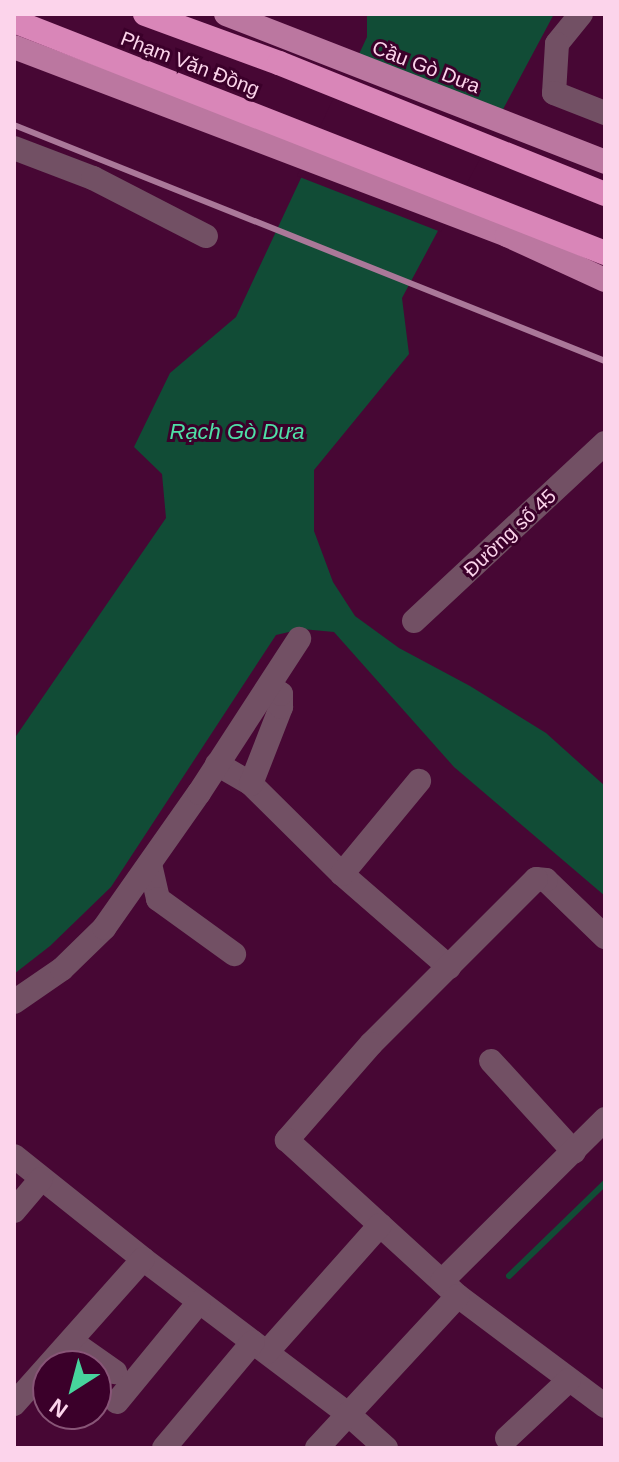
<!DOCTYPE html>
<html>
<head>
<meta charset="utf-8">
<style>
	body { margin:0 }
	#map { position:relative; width:619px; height:1462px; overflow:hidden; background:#470734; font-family:Helvetica,sans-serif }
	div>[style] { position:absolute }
	.water>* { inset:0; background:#114c36 }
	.pier>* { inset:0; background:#470734 }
	.stream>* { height:6px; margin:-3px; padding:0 3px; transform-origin:3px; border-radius:3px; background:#114c36 }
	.minor>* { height:24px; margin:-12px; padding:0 12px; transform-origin:12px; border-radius:12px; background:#725064 }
	.major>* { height:24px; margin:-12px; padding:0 12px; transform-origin:12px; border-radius:12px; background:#bb77a0 }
	.highway>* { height:24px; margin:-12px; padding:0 12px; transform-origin:12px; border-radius:12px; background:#d986b8 }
	.rail>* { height:6px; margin:-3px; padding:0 3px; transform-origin:3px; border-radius:3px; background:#aa7899 }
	span { translate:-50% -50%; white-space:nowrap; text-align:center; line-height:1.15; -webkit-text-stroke:6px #3b002a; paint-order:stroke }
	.street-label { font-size:20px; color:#fcd4eb }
	.water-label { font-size:22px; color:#4fe0a7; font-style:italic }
	.frame { position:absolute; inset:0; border:16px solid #fcd4eb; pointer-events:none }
	.north { position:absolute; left:32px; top:1350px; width:80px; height:80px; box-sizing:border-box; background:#3b002a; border:2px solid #857; border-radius:50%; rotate:216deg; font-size:22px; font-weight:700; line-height:32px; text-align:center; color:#fcd4eb }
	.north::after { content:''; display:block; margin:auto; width:28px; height:36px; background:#47d49d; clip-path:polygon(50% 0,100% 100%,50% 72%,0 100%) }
</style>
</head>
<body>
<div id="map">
	<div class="water">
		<i style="clip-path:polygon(367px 14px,554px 14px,402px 298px,409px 354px,314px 470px,314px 531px,333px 582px,355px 616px,399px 648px,470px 686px,546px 733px,605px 786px,605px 896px,454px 767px,334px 632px,302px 629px,276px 635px,111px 887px,50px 946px,14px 974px,14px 739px,166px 518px,162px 474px,134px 447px,170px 373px,236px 317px,367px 37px)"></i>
	</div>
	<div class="pier">
		<i style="clip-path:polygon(354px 54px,505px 112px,441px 232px,297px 176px)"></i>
	</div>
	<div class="stream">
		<i style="left:509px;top:1276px;width:134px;rotate:-44.1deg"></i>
	</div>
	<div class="minor">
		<i style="left:581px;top:14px;width:38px;rotate:129deg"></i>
		<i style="left:557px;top:44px;width:49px;rotate:93.5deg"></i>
		<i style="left:554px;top:93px;width:55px;rotate:21.4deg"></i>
		<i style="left:14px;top:148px;width:85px;rotate:20.8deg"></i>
		<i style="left:93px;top:178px;width:127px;rotate:27.2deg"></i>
		<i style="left:414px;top:621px;width:261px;rotate:-43deg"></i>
		<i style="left:217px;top:764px;width:39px;rotate:30deg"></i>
		<i style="left:251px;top:784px;width:128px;rotate:44.7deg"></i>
		<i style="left:342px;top:874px;width:142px;rotate:41deg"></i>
		<i style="left:251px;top:784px;width:83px;rotate:-68.7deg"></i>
		<i style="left:281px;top:707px;width:13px;rotate:-90deg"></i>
		<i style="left:281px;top:694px;width:14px;rotate:-144deg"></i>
		<i style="left:150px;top:864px;width:36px;rotate:77deg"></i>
		<i style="left:158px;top:899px;width:94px;rotate:35.9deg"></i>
		<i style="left:342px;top:874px;width:121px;rotate:-50.4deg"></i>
		<i style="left:605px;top:937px;width:82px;rotate:-136deg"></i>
		<i style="left:546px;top:880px;width:10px;rotate:-174deg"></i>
		<i style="left:536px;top:879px;width:233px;rotate:135deg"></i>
		<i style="left:371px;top:1044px;width:128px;rotate:131.2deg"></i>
		<i style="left:287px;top:1140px;width:231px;rotate:42.4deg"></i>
		<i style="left:458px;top:1296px;width:184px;rotate:36.8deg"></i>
		<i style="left:14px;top:1002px;width:58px;rotate:-34.5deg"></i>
		<i style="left:62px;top:969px;width:59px;rotate:-44.3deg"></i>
		<i style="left:104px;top:928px;width:165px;rotate:-54.9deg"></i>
		<i style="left:199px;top:793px;width:184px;rotate:-57deg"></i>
		<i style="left:491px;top:1061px;width:123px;rotate:47.6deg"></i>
		<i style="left:14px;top:1156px;width:165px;rotate:38.6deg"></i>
		<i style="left:143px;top:1259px;width:257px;rotate:37.1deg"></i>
		<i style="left:348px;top:1414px;width:51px;rotate:41.8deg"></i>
		<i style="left:14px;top:1211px;width:42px;rotate:-49.8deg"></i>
		<i style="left:442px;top:1281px;width:230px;rotate:-44.8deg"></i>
		<i style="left:71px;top:1341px;width:54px;rotate:35.2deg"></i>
		<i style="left:267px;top:1352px;width:170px;rotate:-48.3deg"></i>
		<i style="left:117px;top:1402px;width:129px;rotate:-50.6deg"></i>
		<i style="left:14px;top:1404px;width:194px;rotate:-48.3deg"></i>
		<i style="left:507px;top:1438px;width:85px;rotate:-43.1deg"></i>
		<i style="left:164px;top:1448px;width:138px;rotate:-50deg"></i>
		<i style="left:317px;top:1448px;width:207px;rotate:-47.2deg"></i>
	</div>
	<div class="major">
		<i style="left:226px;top:14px;width:407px;rotate:21.3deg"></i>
		<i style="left:14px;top:47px;width:528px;rotate:20.87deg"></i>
		<i style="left:507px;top:235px;width:108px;rotate:24.7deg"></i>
	</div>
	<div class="highway">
		<i style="left:145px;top:14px;width:143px;rotate:20.1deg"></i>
		<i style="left:279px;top:63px;width:351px;rotate:21.9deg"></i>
		<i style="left:14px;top:21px;width:635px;rotate:21.43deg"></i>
	</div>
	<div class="rail">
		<i style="left:14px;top:125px;width:636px;rotate:21.77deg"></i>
	</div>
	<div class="street-label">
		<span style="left:190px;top:64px;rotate:21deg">Phạm Văn Đồng</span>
		<span style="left:426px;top:67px;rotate:21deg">Cầu Gò Dưa</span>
		<span style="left:510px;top:533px;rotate:-43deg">Đường số 45</span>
	</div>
	<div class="water-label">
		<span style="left:237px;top:432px">Rạch Gò Dưa</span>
	</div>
	<div class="frame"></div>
	<div class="north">N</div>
</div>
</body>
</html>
